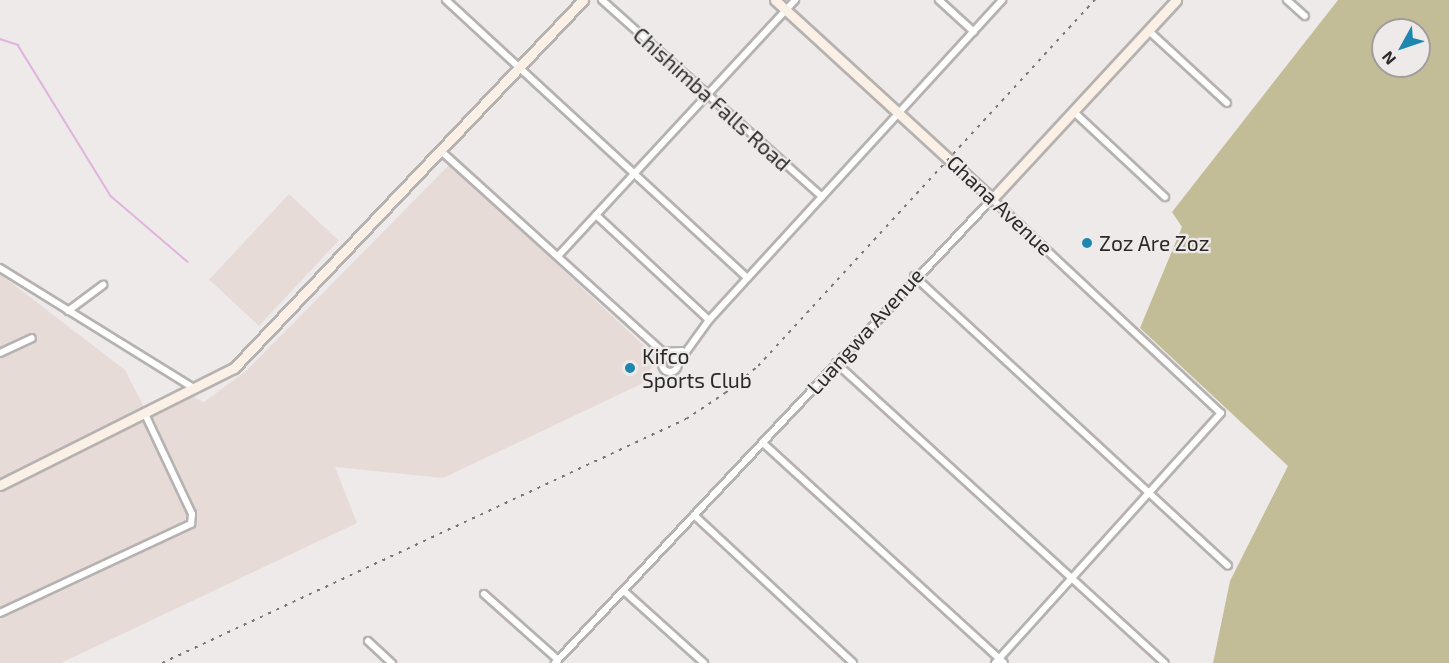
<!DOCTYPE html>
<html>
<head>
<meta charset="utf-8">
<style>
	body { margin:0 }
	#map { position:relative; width:1449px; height:663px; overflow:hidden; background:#eeeae9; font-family:"Exo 2",sans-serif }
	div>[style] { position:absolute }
	.built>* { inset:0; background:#e7dbd7; transform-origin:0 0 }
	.green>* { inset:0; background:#c3bd97 }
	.stream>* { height:1.5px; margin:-0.75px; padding:0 0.75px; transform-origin:0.75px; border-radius:0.75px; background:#e0b4dd }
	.roads { filter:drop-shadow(2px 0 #b6b2b1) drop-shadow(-2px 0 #b6b2b1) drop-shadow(0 2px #b6b2b1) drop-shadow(0 -2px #b6b2b1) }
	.street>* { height:6px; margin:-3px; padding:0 3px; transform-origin:3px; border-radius:3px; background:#fff }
	.street>.ring { margin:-3px; padding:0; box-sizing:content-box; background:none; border:6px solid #fff; border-radius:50% }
	.secondary>* { height:9px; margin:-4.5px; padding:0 4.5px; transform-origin:4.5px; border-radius:4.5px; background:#fbf0e5 }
	.rail>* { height:1.5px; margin-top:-0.75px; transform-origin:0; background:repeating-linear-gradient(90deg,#797675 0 3px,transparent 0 9px) }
	.dots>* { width:16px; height:16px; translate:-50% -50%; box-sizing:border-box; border:3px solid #eeeae9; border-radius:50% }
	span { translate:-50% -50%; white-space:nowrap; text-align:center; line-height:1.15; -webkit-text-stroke:4.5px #eeeae9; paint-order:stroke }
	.street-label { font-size:21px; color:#2b2929 }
	.poi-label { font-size:21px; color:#2b2929 }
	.left { translate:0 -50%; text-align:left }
	.north { position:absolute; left:1371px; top:18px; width:60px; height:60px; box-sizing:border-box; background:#eeeae9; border:2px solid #a09d9c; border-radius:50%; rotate:230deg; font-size:16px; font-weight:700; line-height:24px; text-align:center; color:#2b2929 }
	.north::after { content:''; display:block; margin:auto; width:21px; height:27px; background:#1d87af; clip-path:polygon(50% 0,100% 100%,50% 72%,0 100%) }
</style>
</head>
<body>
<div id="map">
	<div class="built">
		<i style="clip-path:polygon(450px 164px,657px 358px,641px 384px,443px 478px,335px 467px,357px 523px,61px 663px,0 663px,0 274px,125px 370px,144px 407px,180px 390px,204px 402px,247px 370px)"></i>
		<i style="left:289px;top:194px;width:68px;height:117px;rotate:43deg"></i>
	</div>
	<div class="green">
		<i style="clip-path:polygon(evenodd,1338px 0,1449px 0,1449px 663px,1213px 663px,1230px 581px,1288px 466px,1140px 328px,1182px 227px,1172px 212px,1338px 0,1383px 30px,1419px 30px,1419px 66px,1383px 66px,1383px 30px)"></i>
	</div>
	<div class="stream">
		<i style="left:0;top:39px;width:19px;rotate:18deg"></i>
		<i style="left:18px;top:45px;width:177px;rotate:58.4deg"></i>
		<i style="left:111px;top:196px;width:101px;rotate:40.6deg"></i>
	</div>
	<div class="roads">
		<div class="street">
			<i style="left:446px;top:0;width:410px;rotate:42.7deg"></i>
			<i style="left:602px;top:0;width:295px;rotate:41.8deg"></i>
			<i style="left:939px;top:0;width:47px;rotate:42.4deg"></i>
			<i style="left:1287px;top:0;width:24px;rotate:42deg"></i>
			<i style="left:1149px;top:31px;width:106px;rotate:42.7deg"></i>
			<i style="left:1073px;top:111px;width:126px;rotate:43.1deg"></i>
			<i style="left:441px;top:151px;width:299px;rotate:42.2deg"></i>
			<i style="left:663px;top:352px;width:19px;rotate:-3deg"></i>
			<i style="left:596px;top:215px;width:154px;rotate:42.9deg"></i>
			<i style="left:558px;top:256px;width:349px;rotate:-47.2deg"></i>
			<i style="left:0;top:268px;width:229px;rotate:31.8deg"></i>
			<i style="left:914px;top:276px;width:427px;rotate:42.7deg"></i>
			<i style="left:68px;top:311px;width:44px;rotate:-36.6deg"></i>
			<i style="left:0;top:353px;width:35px;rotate:-25deg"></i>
			<i class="ring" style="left:662px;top:356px;width:10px;height:10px"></i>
			<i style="left:678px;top:363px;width:53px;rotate:-54.2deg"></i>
			<i style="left:709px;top:320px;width:434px;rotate:-47.5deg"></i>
			<i style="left:836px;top:363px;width:445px;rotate:42.4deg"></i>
			<i style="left:763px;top:443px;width:326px;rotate:42.4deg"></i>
			<i style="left:694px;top:515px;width:217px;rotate:42.9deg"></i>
			<i style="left:624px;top:591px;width:108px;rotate:42deg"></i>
			<i style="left:484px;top:594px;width:99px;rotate:41.7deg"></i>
			<i style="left:0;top:613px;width:211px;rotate:-25deg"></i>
			<i style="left:191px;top:524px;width:10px;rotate:-84deg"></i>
			<i style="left:192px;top:514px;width:110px;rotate:-115.2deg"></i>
			<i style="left:368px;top:641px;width:33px;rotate:43deg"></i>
			<i style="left:555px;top:663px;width:637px;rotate:-46.72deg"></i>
			<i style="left:992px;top:199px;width:313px;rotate:43.1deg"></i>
			<i style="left:1221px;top:413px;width:337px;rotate:132.1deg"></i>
		</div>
		<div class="secondary">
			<i style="left:775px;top:0;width:294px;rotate:42.5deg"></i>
			<i style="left:992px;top:199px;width:271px;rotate:-47.2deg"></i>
			<i style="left:0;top:485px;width:262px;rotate:-26.6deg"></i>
			<i style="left:234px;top:368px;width:507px;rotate:-46.52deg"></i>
		</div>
	</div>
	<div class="rail">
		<i style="left:162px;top:663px;width:578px;rotate:-24.97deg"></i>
		<i style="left:686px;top:419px;width:47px;rotate:-33.7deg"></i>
		<i style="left:725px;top:393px;width:43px;rotate:-39.3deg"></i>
		<i style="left:758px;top:366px;width:498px;rotate:-47.4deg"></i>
	</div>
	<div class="dots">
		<i style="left:1087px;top:243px;background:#1d87af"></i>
		<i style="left:630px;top:368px;background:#1d87af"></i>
	</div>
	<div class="street-label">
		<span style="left:712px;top:99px;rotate:42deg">Chishimba Falls Road</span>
		<span style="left:1000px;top:205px;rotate:43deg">Ghana Avenue</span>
		<span style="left:865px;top:331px;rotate:-48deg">Luangwa Avenue</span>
	</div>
	<div class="poi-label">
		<span class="left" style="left:1099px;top:243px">Zoz Are Zoz</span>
		<span class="left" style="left:642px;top:368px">Kifco<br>Sports Club</span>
	</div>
	<div class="north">N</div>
</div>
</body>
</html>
